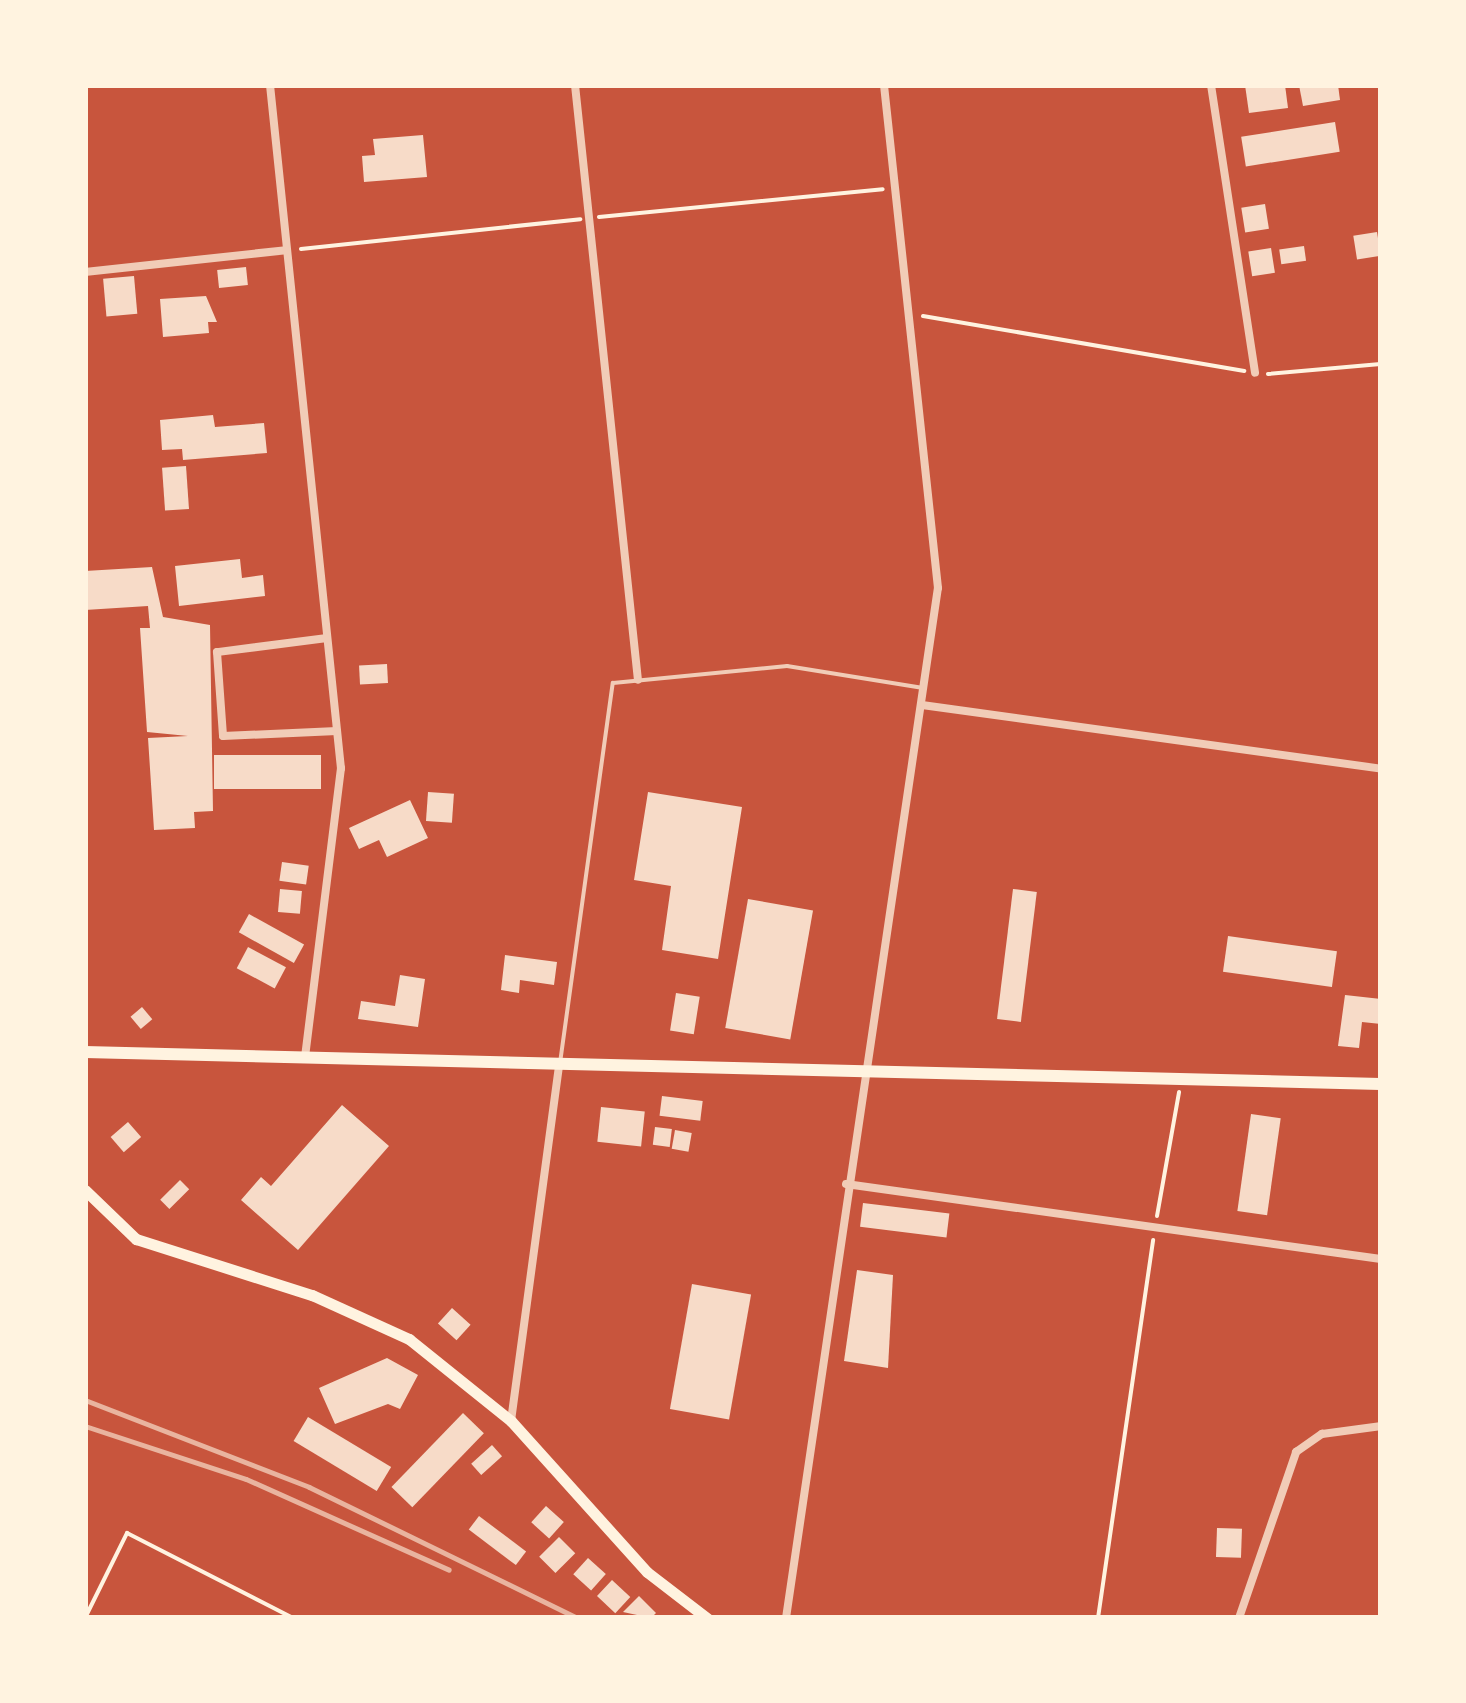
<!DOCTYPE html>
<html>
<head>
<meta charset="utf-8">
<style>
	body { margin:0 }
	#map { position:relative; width:1466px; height:1703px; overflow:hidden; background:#c8553d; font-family:"Sofia Sans Condensed",sans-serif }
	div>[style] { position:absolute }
	.building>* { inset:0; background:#f7dbc8; transform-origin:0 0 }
	.path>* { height:4px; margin:-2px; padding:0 2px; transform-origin:2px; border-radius:2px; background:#fff3e0 }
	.service>* { height:4px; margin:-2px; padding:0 2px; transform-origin:2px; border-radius:2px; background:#f1ccb7 }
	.minor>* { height:8px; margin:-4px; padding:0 4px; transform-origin:4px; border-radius:4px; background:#f1ccb7 }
	.secondary>* { height:11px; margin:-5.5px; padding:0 5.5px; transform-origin:5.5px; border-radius:5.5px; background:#fff3e0 }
	.trunk>* { height:12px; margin:-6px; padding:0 6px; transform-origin:6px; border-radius:6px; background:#fff3e0 }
	.rail>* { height:5px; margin:-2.5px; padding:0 2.5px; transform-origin:2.5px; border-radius:2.5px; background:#e9b49f }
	span { translate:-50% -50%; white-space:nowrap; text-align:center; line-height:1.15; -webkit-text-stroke:10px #fff3e0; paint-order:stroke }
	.frame { position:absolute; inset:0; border:88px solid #fff3e0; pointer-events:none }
</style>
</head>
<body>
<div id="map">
	<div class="building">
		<i style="clip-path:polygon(1245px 85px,1285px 85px,1288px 108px,1249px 113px)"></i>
		<i style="clip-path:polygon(1299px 85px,1338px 85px,1340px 100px,1303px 106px)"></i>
		<i style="left:1335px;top:122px;width:30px;height:95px;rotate:81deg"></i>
		<i style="clip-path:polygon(423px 135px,427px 177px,364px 182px,362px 156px,375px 155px,373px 139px)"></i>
		<i style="left:1265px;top:204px;width:25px;height:24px;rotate:81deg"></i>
		<i style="left:1377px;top:232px;width:24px;height:24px;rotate:81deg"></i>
		<i style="left:1304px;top:246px;width:15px;height:25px;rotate:82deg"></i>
		<i style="left:1271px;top:248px;width:25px;height:23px;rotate:81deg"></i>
		<i style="left:246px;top:267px;width:18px;height:29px;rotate:84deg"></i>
		<i style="left:134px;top:276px;width:38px;height:31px;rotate:85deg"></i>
		<i style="clip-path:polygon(206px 296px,217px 322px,208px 322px,209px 333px,163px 337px,160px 299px)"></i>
		<i style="clip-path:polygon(213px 415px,215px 427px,264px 423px,267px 453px,183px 460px,182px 449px,162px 450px,160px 420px)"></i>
		<i style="left:186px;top:466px;width:43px;height:24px;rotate:86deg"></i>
		<i style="clip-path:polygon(240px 559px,242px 578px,263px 575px,265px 596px,179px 606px,175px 566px)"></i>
		<i style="clip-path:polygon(152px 567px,163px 617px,210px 625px,213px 811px,194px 812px,195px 828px,154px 830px,148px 738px,188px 736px,147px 732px,140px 628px,150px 628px,148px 606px,85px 610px,85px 571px)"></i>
		<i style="left:387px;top:664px;width:19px;height:28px;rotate:87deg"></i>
		<i style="left:214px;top:755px;width:107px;height:34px"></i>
		<i style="left:428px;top:792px;width:26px;height:29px;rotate:4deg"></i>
		<i style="clip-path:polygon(648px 792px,742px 807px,718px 959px,662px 950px,671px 886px,634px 880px)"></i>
		<i style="clip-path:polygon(410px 800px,428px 838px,387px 857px,379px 840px,359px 849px,349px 828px)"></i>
		<i style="left:282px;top:862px;width:27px;height:19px;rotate:8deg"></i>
		<i style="left:280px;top:889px;width:22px;height:23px;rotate:5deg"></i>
		<i style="left:1013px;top:889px;width:24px;height:131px;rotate:7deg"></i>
		<i style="left:748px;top:899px;width:66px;height:131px;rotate:10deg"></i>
		<i style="left:249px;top:914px;width:63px;height:21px;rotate:29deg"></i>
		<i style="left:1228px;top:936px;width:110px;height:36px;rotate:8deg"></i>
		<i style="left:248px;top:947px;width:43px;height:24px;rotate:28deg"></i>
		<i style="clip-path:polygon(505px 955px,557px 962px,554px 985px,520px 980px,519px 993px,501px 990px)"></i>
		<i style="clip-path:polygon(400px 975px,425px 979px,418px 1027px,358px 1019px,361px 1001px,395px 1006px)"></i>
		<i style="left:676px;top:993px;width:24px;height:38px;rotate:9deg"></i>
		<i style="clip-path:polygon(1345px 995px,1381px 999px,1381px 1024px,1362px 1022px,1359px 1048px,1338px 1046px)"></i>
		<i style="left:142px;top:1007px;width:16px;height:15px;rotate:50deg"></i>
		<i style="left:662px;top:1096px;width:41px;height:20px;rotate:7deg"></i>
		<i style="clip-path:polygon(342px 1105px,389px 1146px,298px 1250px,241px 1200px,261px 1177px,271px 1186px)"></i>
		<i style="left:601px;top:1107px;width:44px;height:35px;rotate:6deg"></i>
		<i style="left:1251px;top:1114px;width:30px;height:98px;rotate:8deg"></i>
		<i style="left:128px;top:1122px;width:20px;height:23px;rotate:49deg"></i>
		<i style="left:655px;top:1127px;width:17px;height:18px;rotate:7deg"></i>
		<i style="left:675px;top:1130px;width:17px;height:19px;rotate:10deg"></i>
		<i style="left:180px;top:1180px;width:13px;height:28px;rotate:45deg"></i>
		<i style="left:863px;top:1203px;width:87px;height:24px;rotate:7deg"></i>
		<i style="clip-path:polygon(857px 1270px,893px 1275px,888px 1368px,844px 1361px)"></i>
		<i style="left:692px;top:1284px;width:60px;height:127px;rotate:10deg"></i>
		<i style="left:452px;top:1308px;width:25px;height:21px;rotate:42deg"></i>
		<i style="clip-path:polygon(387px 1358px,418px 1375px,400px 1409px,388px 1404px,335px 1424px,319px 1388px)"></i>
		<i style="left:463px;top:1413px;width:29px;height:103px;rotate:44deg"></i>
		<i style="left:308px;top:1417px;width:97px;height:28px;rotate:31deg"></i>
		<i style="left:492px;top:1445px;width:15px;height:28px;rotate:48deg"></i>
		<i style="left:546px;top:1506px;width:24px;height:22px;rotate:42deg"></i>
		<i style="left:479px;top:1516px;width:59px;height:17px;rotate:37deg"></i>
		<i style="left:1217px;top:1528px;width:25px;height:29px;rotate:2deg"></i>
		<i style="left:559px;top:1537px;width:23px;height:28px;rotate:45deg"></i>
		<i style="left:588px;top:1558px;width:24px;height:22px;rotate:42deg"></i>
		<i style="left:612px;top:1580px;width:25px;height:22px;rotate:43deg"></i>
		<i style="clip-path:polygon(639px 1596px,656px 1613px,651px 1618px,623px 1612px)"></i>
	</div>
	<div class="path">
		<i style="left:599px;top:217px;width:285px;rotate:-5.6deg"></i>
		<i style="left:301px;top:249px;width:281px;rotate:-6.1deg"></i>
		<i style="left:923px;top:316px;width:326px;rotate:9.7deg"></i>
		<i style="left:1268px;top:374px;width:113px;rotate:-5.1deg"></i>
		<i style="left:1157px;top:1216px;width:126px;rotate:-79.9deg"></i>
		<i style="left:85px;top:1618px;width:95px;rotate:-63.7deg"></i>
		<i style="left:127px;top:1533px;width:186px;rotate:27.1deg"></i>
		<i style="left:1098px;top:1618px;width:382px;rotate:-81.7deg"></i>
	</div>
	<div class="service">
		<i style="left:560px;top:1063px;width:384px;rotate:-82.1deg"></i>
		<i style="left:613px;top:683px;width:175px;rotate:-5.6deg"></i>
		<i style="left:787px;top:666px;width:138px;rotate:9.2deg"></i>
	</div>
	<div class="minor">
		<i style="left:270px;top:85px;width:687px;rotate:84.07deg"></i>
		<i style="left:341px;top:768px;width:292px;rotate:97.1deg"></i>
		<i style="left:575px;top:85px;width:598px;rotate:83.96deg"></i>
		<i style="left:1211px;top:85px;width:291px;rotate:81.3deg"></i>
		<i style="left:85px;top:272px;width:202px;rotate:-6.2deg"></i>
		<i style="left:327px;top:638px;width:111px;rotate:172.7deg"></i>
		<i style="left:217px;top:652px;width:84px;rotate:85.9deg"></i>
		<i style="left:223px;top:736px;width:114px;rotate:-2.5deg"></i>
		<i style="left:922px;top:705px;width:463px;rotate:7.9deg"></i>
		<i style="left:846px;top:1184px;width:540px;rotate:7.98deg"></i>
		<i style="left:511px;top:1421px;width:357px;rotate:-82.3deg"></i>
		<i style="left:786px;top:1618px;width:1041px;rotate:-81.61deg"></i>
		<i style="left:938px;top:588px;width:506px;rotate:-96.13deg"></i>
		<i style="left:1239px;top:1618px;width:176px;rotate:-71deg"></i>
		<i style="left:1296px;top:1452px;width:32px;rotate:-35deg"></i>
		<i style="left:1322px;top:1434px;width:60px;rotate:-7.7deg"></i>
	</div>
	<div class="secondary">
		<i style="left:85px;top:1190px;width:71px;rotate:43.9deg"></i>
		<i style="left:136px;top:1239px;width:185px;rotate:17.7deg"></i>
		<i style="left:312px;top:1295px;width:107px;rotate:24.4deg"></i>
		<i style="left:409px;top:1339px;width:131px;rotate:38.8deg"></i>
		<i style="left:511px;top:1421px;width:203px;rotate:48deg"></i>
		<i style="left:647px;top:1572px;width:76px;rotate:37.5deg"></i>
	</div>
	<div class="trunk">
		<i style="left:85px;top:1052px;width:1296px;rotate:1.41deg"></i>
	</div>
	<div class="rail">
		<i style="left:85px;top:1400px;width:240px;rotate:21.2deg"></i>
		<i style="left:309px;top:1487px;width:298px;rotate:26deg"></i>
		<i style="left:85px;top:1426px;width:169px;rotate:18.2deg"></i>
		<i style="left:246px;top:1479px;width:222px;rotate:24.1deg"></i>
	</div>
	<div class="frame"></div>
</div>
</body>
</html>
